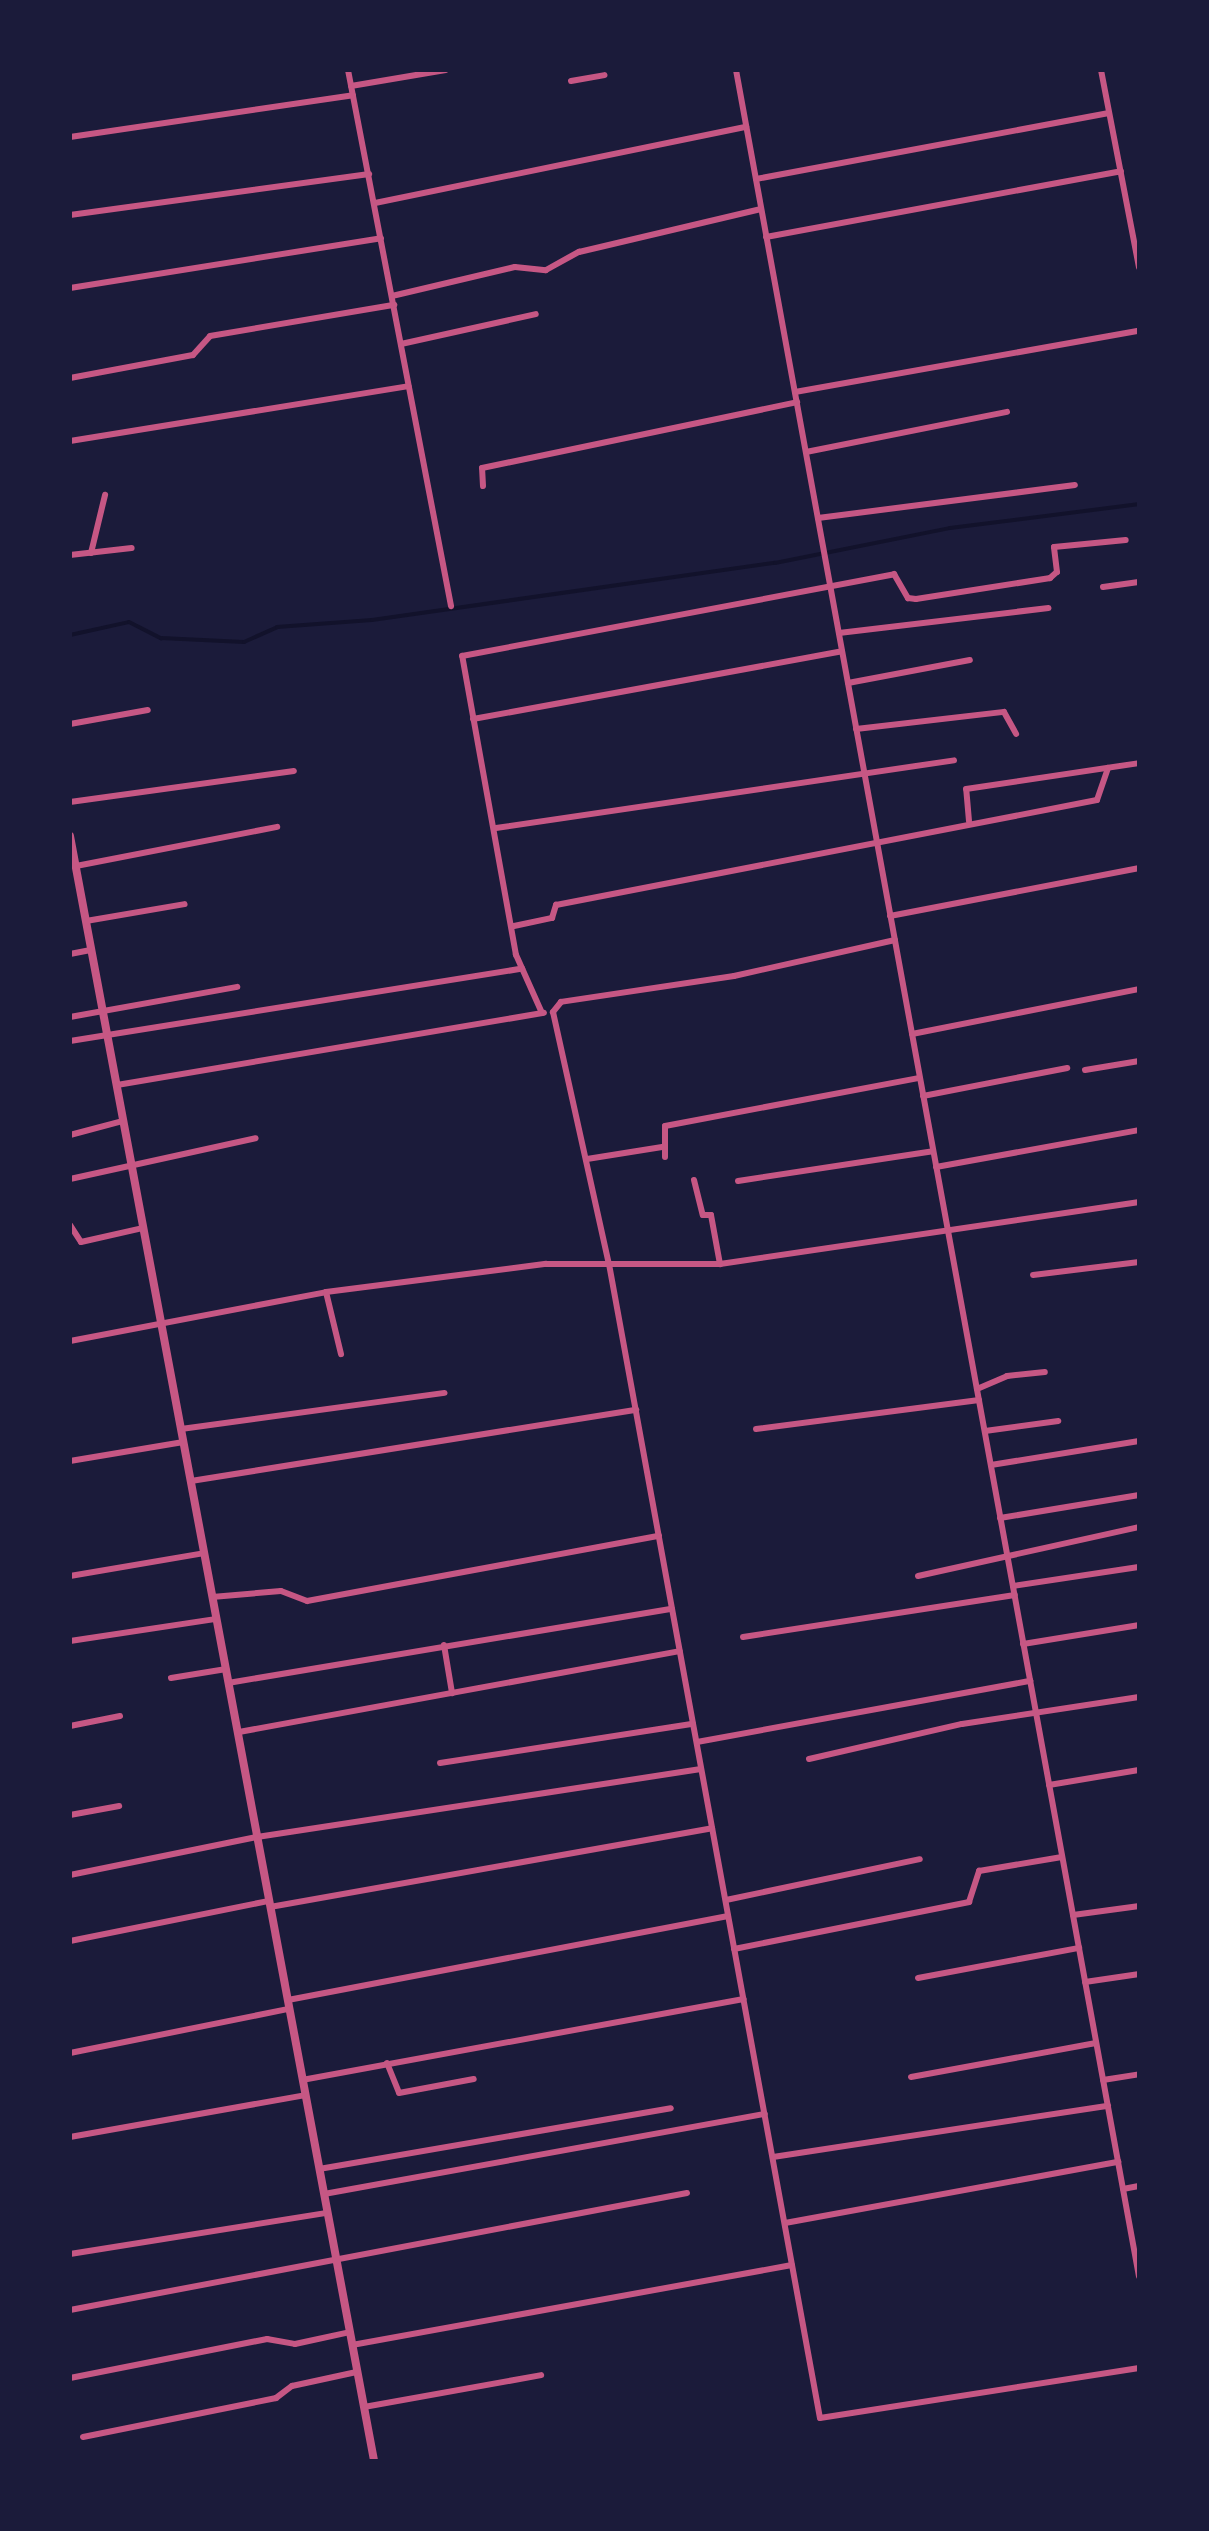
<!DOCTYPE html>
<html>
<head>
<meta charset="utf-8">
<style>
	body { margin:0 }
	#map { position:relative; width:1209px; height:2531px; overflow:hidden; background:#1b1b3a; font-family:"Nunito Sans",sans-serif }
	div>[style] { position:absolute }
	.stream>* { height:4px; margin:-2px; padding:0 2px; transform-origin:2px; border-radius:2px; background:#12122b }
	.minor>* { height:6px; margin:-3px; padding:0 3px; transform-origin:3px; border-radius:3px; background:#c65784 }
	.tertiary>* { height:8px; margin:-4px; padding:0 4px; transform-origin:4px; border-radius:4px; background:#c65784 }
	span { translate:-50% -50%; white-space:nowrap; text-align:center; line-height:1.15; -webkit-text-stroke:10px #1b1b3a; paint-order:stroke }
	.frame { position:absolute; inset:0; border:72px solid #1b1b3a; pointer-events:none }
</style>
</head>
<body>
<div id="map">
	<div class="stream">
		<i style="left:70px;top:635px;width:60px;rotate:-12.4deg"></i>
		<i style="left:129px;top:622px;width:36px;rotate:27deg"></i>
		<i style="left:161px;top:638px;width:83px;rotate:2.8deg"></i>
		<i style="left:244px;top:642px;width:36px;rotate:-24deg"></i>
		<i style="left:277px;top:627px;width:95px;rotate:-4.2deg"></i>
		<i style="left:372px;top:620px;width:407px;rotate:-8.1deg"></i>
		<i style="left:775px;top:563px;width:178px;rotate:-11.3deg"></i>
		<i style="left:950px;top:528px;width:191px;rotate:-7.2deg"></i>
	</div>
	<div class="minor">
		<i style="left:348px;top:70px;width:546px;rotate:79.12deg"></i>
		<i style="left:736px;top:70px;width:2243px;rotate:79.65deg"></i>
		<i style="left:1101px;top:70px;width:201px;rotate:79.1deg"></i>
		<i style="left:571px;top:81px;width:34px;rotate:-10deg"></i>
		<i style="left:351px;top:86px;width:96px;rotate:-9.6deg"></i>
		<i style="left:70px;top:137px;width:286px;rotate:-8.4deg"></i>
		<i style="left:756px;top:179px;width:359px;rotate:-10.6deg"></i>
		<i style="left:375px;top:203px;width:379px;rotate:-11.6deg"></i>
		<i style="left:70px;top:215px;width:302px;rotate:-7.8deg"></i>
		<i style="left:766px;top:237px;width:361px;rotate:-10.5deg"></i>
		<i style="left:70px;top:288px;width:315px;rotate:-9.1deg"></i>
		<i style="left:392px;top:296px;width:126px;rotate:-13.3deg"></i>
		<i style="left:515px;top:267px;width:31px;rotate:6deg"></i>
		<i style="left:546px;top:270px;width:38px;rotate:-29deg"></i>
		<i style="left:579px;top:252px;width:187px;rotate:-13.3deg"></i>
		<i style="left:401px;top:344px;width:138px;rotate:-12.5deg"></i>
		<i style="left:70px;top:378px;width:125px;rotate:-10.6deg"></i>
		<i style="left:193px;top:355px;width:25px;rotate:-48deg"></i>
		<i style="left:210px;top:336px;width:187px;rotate:-9.6deg"></i>
		<i style="left:795px;top:392px;width:349px;rotate:-10.1deg"></i>
		<i style="left:70px;top:441px;width:343px;rotate:-9.2deg"></i>
		<i style="left:806px;top:452px;width:205px;rotate:-11.3deg"></i>
		<i style="left:483px;top:486px;width:18px;rotate:-93deg"></i>
		<i style="left:482px;top:468px;width:322px;rotate:-11.8deg"></i>
		<i style="left:818px;top:518px;width:259px;rotate:-7.3deg"></i>
		<i style="left:91px;top:553px;width:60px;rotate:-76.4deg"></i>
		<i style="left:70px;top:555px;width:62px;rotate:-6.4deg"></i>
		<i style="left:1103px;top:587px;width:36px;rotate:-8deg"></i>
		<i style="left:839px;top:633px;width:211px;rotate:-6.8deg"></i>
		<i style="left:848px;top:683px;width:124px;rotate:-10.7deg"></i>
		<i style="left:473px;top:719px;width:375px;rotate:-10.4deg"></i>
		<i style="left:70px;top:724px;width:79px;rotate:-10.2deg"></i>
		<i style="left:856px;top:729px;width:149px;rotate:-6.6deg"></i>
		<i style="left:1004px;top:712px;width:25px;rotate:61deg"></i>
		<i style="left:70px;top:802px;width:226px;rotate:-7.9deg"></i>
		<i style="left:969px;top:821px;width:32px;rotate:-95deg"></i>
		<i style="left:966px;top:789px;width:175px;rotate:-8.5deg"></i>
		<i style="left:496px;top:828px;width:463px;rotate:-8.4deg"></i>
		<i style="left:76px;top:866px;width:205px;rotate:-11deg"></i>
		<i style="left:890px;top:916px;width:254px;rotate:-10.9deg"></i>
		<i style="left:86px;top:921px;width:100px;rotate:-9.7deg"></i>
		<i style="left:514px;top:926px;width:39px;rotate:-12deg"></i>
		<i style="left:552px;top:918px;width:14px;rotate:-73deg"></i>
		<i style="left:556px;top:905px;width:551px;rotate:-10.98deg"></i>
		<i style="left:1097px;top:800px;width:34px;rotate:-71deg"></i>
		<i style="left:895px;top:940px;width:165px;rotate:167.4deg"></i>
		<i style="left:734px;top:976px;width:175px;rotate:171.5deg"></i>
		<i style="left:561px;top:1002px;width:13px;rotate:129deg"></i>
		<i style="left:553px;top:1012px;width:258px;rotate:77.5deg"></i>
		<i style="left:609px;top:1264px;width:1173px;rotate:79.64deg"></i>
		<i style="left:820px;top:2418px;width:323px;rotate:-8.9deg"></i>
		<i style="left:70px;top:954px;width:21px;rotate:-11deg"></i>
		<i style="left:542px;top:1013px;width:64px;rotate:-114.1deg"></i>
		<i style="left:516px;top:955px;width:304px;rotate:-100.2deg"></i>
		<i style="left:462px;top:656px;width:440px;rotate:-10.7deg"></i>
		<i style="left:894px;top:574px;width:28px;rotate:60deg"></i>
		<i style="left:908px;top:598px;width:8px;rotate:7deg"></i>
		<i style="left:916px;top:599px;width:136px;rotate:-8.9deg"></i>
		<i style="left:1050px;top:578px;width:9px;rotate:-41deg"></i>
		<i style="left:1057px;top:572px;width:25px;rotate:-97deg"></i>
		<i style="left:1054px;top:547px;width:72px;rotate:-5.6deg"></i>
		<i style="left:70px;top:1017px;width:170px;rotate:-10.2deg"></i>
		<i style="left:912px;top:1034px;width:231px;rotate:-11.2deg"></i>
		<i style="left:70px;top:1041px;width:458px;rotate:-9.1deg"></i>
		<i style="left:1085px;top:1070px;width:55px;rotate:-9.5deg"></i>
		<i style="left:117px;top:1085px;width:433px;rotate:-9.6deg"></i>
		<i style="left:923px;top:1096px;width:147px;rotate:-11deg"></i>
		<i style="left:70px;top:1135px;width:55px;rotate:-14.8deg"></i>
		<i style="left:665px;top:1157px;width:31px;rotate:-90deg"></i>
		<i style="left:665px;top:1126px;width:259px;rotate:-10.7deg"></i>
		<i style="left:587px;top:1159px;width:76px;rotate:-9.1deg"></i>
		<i style="left:936px;top:1167px;width:206px;rotate:-10.3deg"></i>
		<i style="left:70px;top:1179px;width:190px;rotate:-12.4deg"></i>
		<i style="left:694px;top:1180px;width:36px;rotate:76deg"></i>
		<i style="left:703px;top:1215px;width:8px"></i>
		<i style="left:711px;top:1215px;width:50px;rotate:79.6deg"></i>
		<i style="left:738px;top:1181px;width:197px;rotate:-8.7deg"></i>
		<i style="left:70px;top:1225px;width:20px;rotate:57deg"></i>
		<i style="left:81px;top:1242px;width:64px;rotate:-12.7deg"></i>
		<i style="left:1033px;top:1275px;width:107px;rotate:-7deg"></i>
		<i style="left:326px;top:1292px;width:64px;rotate:76.4deg"></i>
		<i style="left:70px;top:1341px;width:261px;rotate:-10.8deg"></i>
		<i style="left:326px;top:1292px;width:222px;rotate:-7.3deg"></i>
		<i style="left:546px;top:1264px;width:174px"></i>
		<i style="left:720px;top:1264px;width:424px;rotate:-8.4deg"></i>
		<i style="left:977px;top:1389px;width:33px;rotate:-23deg"></i>
		<i style="left:1007px;top:1376px;width:38px;rotate:-6deg"></i>
		<i style="left:181px;top:1429px;width:266px;rotate:-7.8deg"></i>
		<i style="left:756px;top:1429px;width:225px;rotate:-7.4deg"></i>
		<i style="left:985px;top:1431px;width:74px;rotate:-7.8deg"></i>
		<i style="left:70px;top:1461px;width:115px;rotate:-9.5deg"></i>
		<i style="left:991px;top:1465px;width:150px;rotate:-9.2deg"></i>
		<i style="left:191px;top:1481px;width:451px;rotate:-9.1deg"></i>
		<i style="left:1000px;top:1518px;width:141px;rotate:-9.4deg"></i>
		<i style="left:70px;top:1576px;width:136px;rotate:-9.7deg"></i>
		<i style="left:918px;top:1576px;width:226px;rotate:-12.5deg"></i>
		<i style="left:1013px;top:1586px;width:127px;rotate:-8.6deg"></i>
		<i style="left:212px;top:1597px;width:69px;rotate:-5deg"></i>
		<i style="left:281px;top:1591px;width:28px;rotate:21deg"></i>
		<i style="left:307px;top:1601px;width:358px;rotate:-10.5deg"></i>
		<i style="left:743px;top:1637px;width:275px;rotate:-8.8deg"></i>
		<i style="left:70px;top:1641px;width:148px;rotate:-8.6deg"></i>
		<i style="left:1023px;top:1644px;width:118px;rotate:-9.3deg"></i>
		<i style="left:444px;top:1645px;width:49px;rotate:80.5deg"></i>
		<i style="left:171px;top:1678px;width:56px;rotate:-9.3deg"></i>
		<i style="left:228px;top:1683px;width:450px;rotate:-9.5deg"></i>
		<i style="left:70px;top:1726px;width:51px;rotate:-11.3deg"></i>
		<i style="left:239px;top:1732px;width:448px;rotate:-10.4deg"></i>
		<i style="left:697px;top:1742px;width:339px;rotate:-10.4deg"></i>
		<i style="left:809px;top:1759px;width:157px;rotate:-12.9deg"></i>
		<i style="left:962px;top:1724px;width:179px;rotate:-8.7deg"></i>
		<i style="left:440px;top:1763px;width:256px;rotate:-8.8deg"></i>
		<i style="left:1049px;top:1785px;width:91px;rotate:-9.5deg"></i>
		<i style="left:70px;top:1815px;width:50px;rotate:-10.4deg"></i>
		<i style="left:70px;top:1875px;width:191px;rotate:-11.5deg"></i>
		<i style="left:257px;top:1837px;width:449px;rotate:-8.7deg"></i>
		<i style="left:726px;top:1900px;width:198px;rotate:-11.9deg"></i>
		<i style="left:270px;top:1907px;width:449px;rotate:-10.1deg"></i>
		<i style="left:1073px;top:1915px;width:67px;rotate:-7.8deg"></i>
		<i style="left:70px;top:1941px;width:203px;rotate:-11.4deg"></i>
		<i style="left:734px;top:1949px;width:240px;rotate:-11.3deg"></i>
		<i style="left:969px;top:1902px;width:33px;rotate:-72deg"></i>
		<i style="left:979px;top:1871px;width:84px;rotate:-9.6deg"></i>
		<i style="left:918px;top:1978px;width:164px;rotate:-10.6deg"></i>
		<i style="left:1085px;top:1982px;width:55px;rotate:-8.4deg"></i>
		<i style="left:288px;top:2000px;width:448px;rotate:-10.8deg"></i>
		<i style="left:70px;top:2053px;width:223px;rotate:-11.4deg"></i>
		<i style="left:387px;top:2063px;width:32px;rotate:68deg"></i>
		<i style="left:399px;top:2093px;width:76px;rotate:-10.6deg"></i>
		<i style="left:911px;top:2077px;width:188px;rotate:-10.4deg"></i>
		<i style="left:302px;top:2080px;width:449px;rotate:-10.4deg"></i>
		<i style="left:1103px;top:2080px;width:36px;rotate:-9deg"></i>
		<i style="left:70px;top:2137px;width:239px;rotate:-10.1deg"></i>
		<i style="left:773px;top:2157px;width:339px;rotate:-8.7deg"></i>
		<i style="left:319px;top:2169px;width:357px;rotate:-9.8deg"></i>
		<i style="left:1123px;top:2189px;width:16px;rotate:-11deg"></i>
		<i style="left:324px;top:2194px;width:448px;rotate:-10.3deg"></i>
		<i style="left:785px;top:2223px;width:339px;rotate:-10.4deg"></i>
		<i style="left:70px;top:2254px;width:260px;rotate:-9.1deg"></i>
		<i style="left:70px;top:2310px;width:628px;rotate:-10.74deg"></i>
		<i style="left:352px;top:2345px;width:447px;rotate:-10.3deg"></i>
		<i style="left:70px;top:2378px;width:201px;rotate:-11.2deg"></i>
		<i style="left:267px;top:2339px;width:28px;rotate:10deg"></i>
		<i style="left:295px;top:2344px;width:56px;rotate:-12.3deg"></i>
		<i style="left:364px;top:2407px;width:180px;rotate:-10.2deg"></i>
		<i style="left:83px;top:2437px;width:197px;rotate:-11.4deg"></i>
		<i style="left:276px;top:2398px;width:20px;rotate:-37deg"></i>
		<i style="left:292px;top:2386px;width:66px;rotate:-12.2deg"></i>
	</div>
	<div class="tertiary">
		<i style="left:70px;top:836px;width:1653px;rotate:79.4deg"></i>
	</div>
	<div class="frame"></div>
</div>
</body>
</html>
